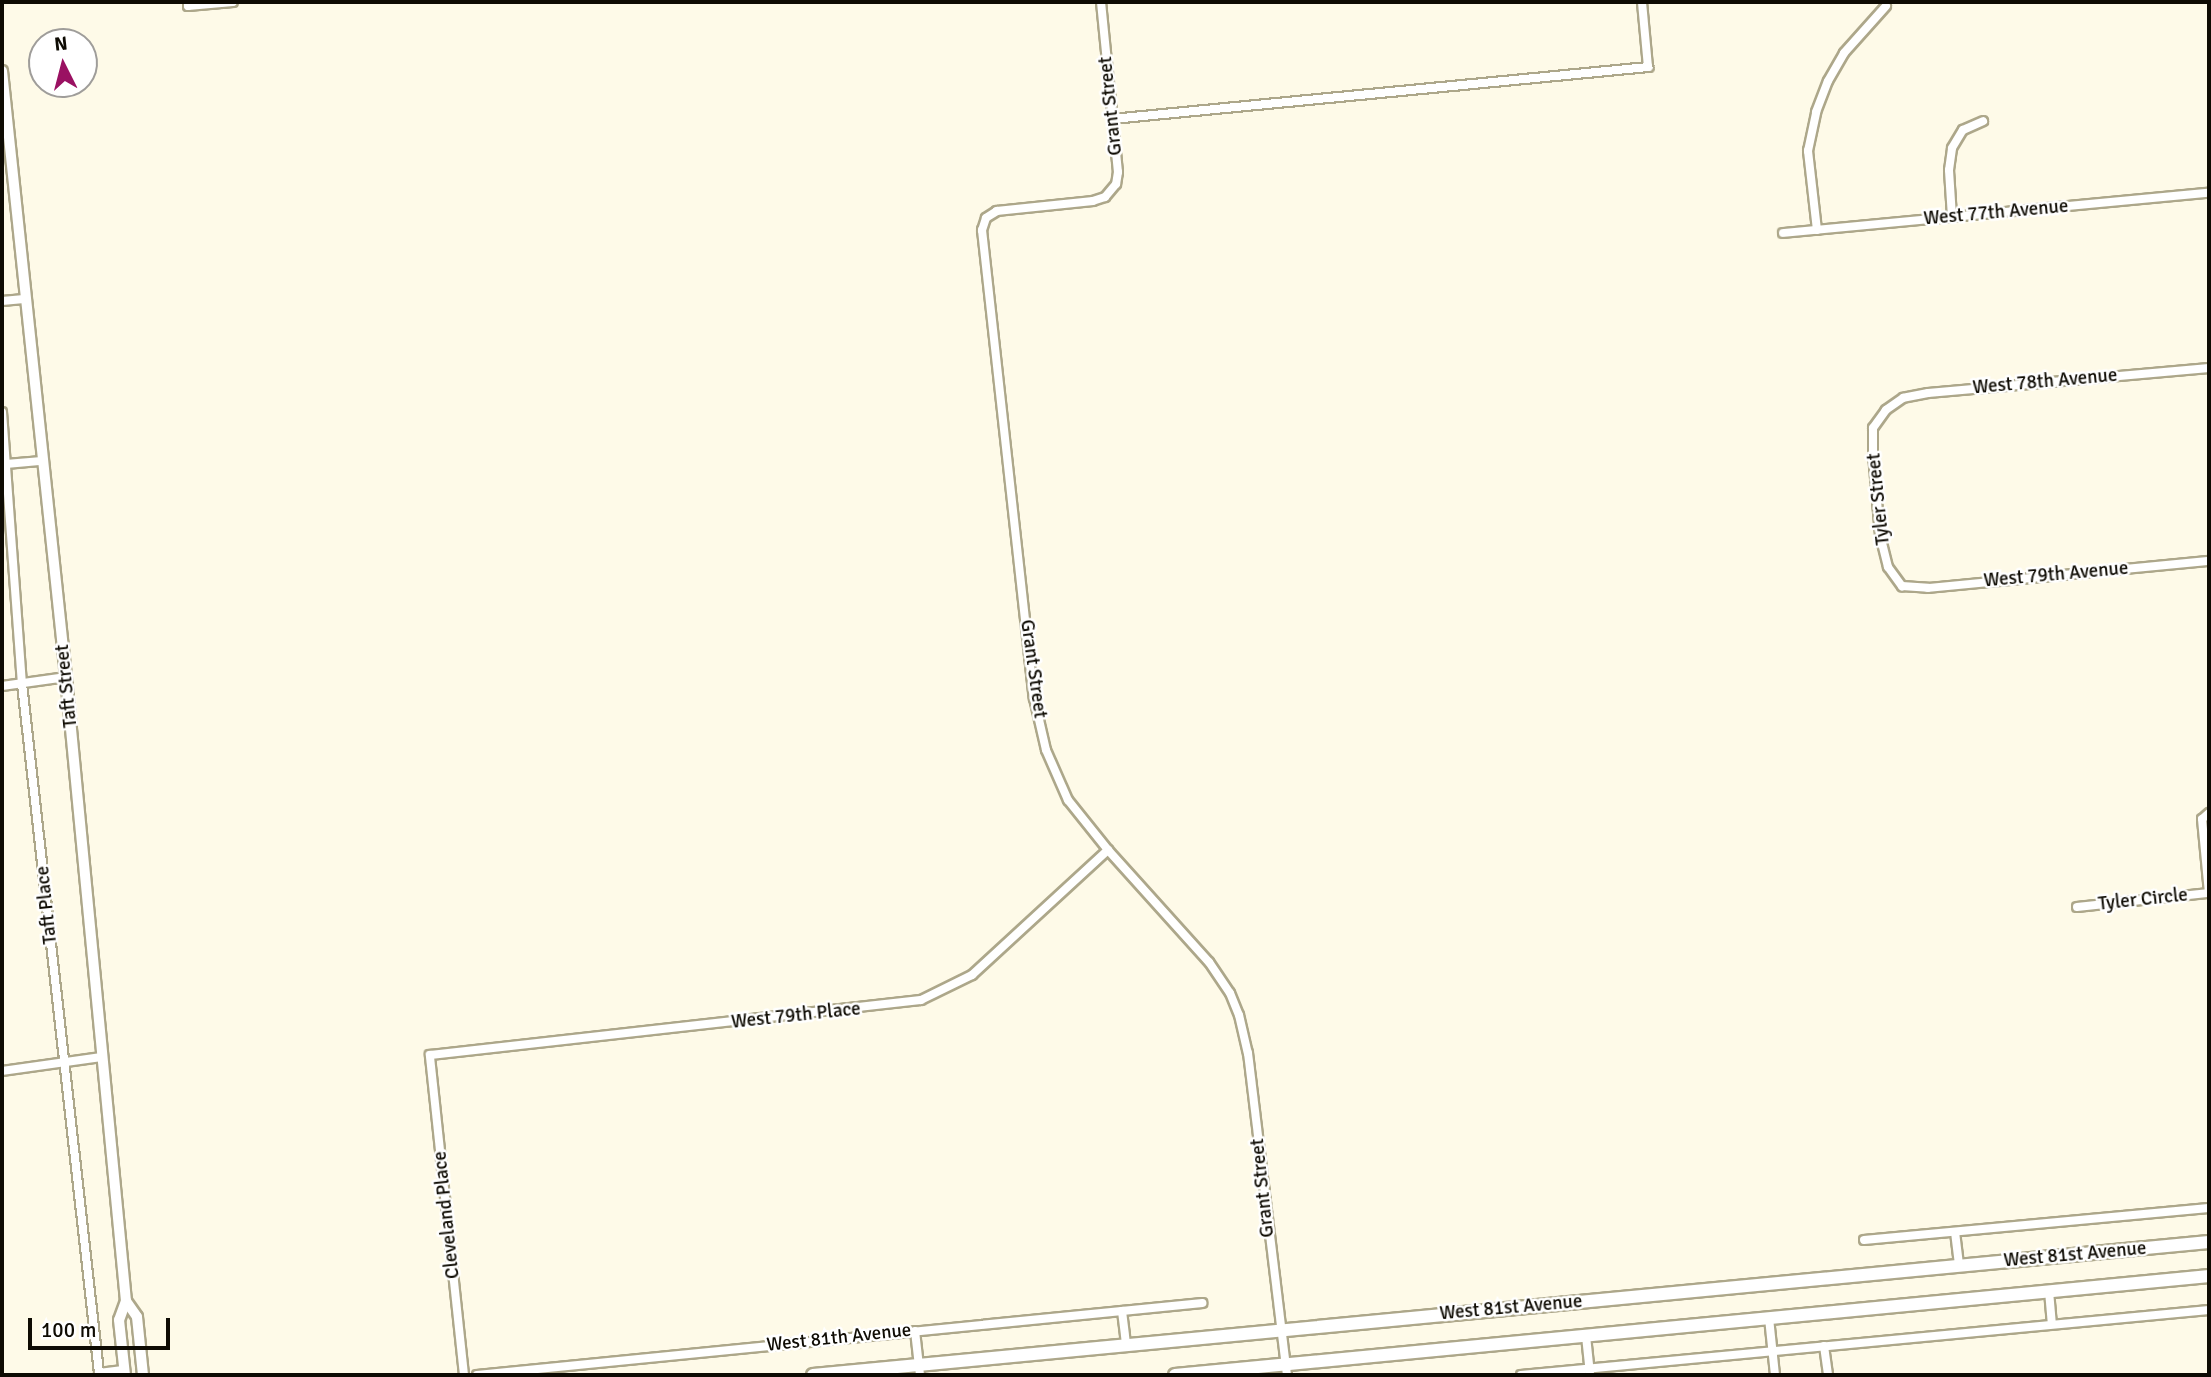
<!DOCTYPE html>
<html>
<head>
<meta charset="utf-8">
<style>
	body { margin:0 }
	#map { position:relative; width:2211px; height:1377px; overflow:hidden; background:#fefae8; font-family:Signika,sans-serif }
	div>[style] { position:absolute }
	.roads { filter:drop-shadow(2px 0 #ada78a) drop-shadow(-2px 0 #ada78a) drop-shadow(0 2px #ada78a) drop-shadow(0 -2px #ada78a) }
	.minor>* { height:8px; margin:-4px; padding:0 4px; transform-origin:4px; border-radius:4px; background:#fff }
	.secondary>* { height:10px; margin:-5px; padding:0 5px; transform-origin:5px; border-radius:5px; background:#fff }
	.primary>* { height:12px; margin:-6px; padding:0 6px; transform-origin:6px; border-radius:6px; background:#fff }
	span { translate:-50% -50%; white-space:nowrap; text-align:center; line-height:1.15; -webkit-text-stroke:5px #fff; paint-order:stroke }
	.street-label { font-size:19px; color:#0e0b03 }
	.frame { position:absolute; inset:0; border:4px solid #0e0b03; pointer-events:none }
	.north { position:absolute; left:28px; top:28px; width:70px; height:70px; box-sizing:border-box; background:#fff; border:2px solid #9f9d9a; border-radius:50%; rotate:354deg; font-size:19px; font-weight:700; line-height:28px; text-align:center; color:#0e0b03 }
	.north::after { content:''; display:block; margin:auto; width:24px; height:32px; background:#9a1162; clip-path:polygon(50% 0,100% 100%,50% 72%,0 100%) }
	.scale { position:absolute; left:28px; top:1318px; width:142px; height:32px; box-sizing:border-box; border:4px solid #0e0b03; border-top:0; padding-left:9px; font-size:21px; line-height:24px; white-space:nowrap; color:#0e0b03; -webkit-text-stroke:5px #fff; paint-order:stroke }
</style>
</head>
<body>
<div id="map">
	<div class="roads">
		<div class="minor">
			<i style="left:188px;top:2px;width:4px;rotate:90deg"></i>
			<i style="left:188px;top:6px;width:45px;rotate:-5.1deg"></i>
			<i style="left:1101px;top:2px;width:171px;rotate:84.3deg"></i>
			<i style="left:1118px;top:172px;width:12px;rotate:99deg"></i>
			<i style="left:1116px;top:184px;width:17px;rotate:130deg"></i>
			<i style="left:1105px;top:197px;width:13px;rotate:162deg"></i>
			<i style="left:1093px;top:201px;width:97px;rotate:174.1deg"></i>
			<i style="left:997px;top:211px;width:13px;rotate:148deg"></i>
			<i style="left:986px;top:218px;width:13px;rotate:108deg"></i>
			<i style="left:982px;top:230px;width:471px;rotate:83.7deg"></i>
			<i style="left:1034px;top:698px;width:53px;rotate:77deg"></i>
			<i style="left:1046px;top:750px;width:55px;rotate:66.3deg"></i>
			<i style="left:1068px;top:800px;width:64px;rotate:51.3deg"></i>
			<i style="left:1108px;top:850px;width:151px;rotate:48deg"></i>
			<i style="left:1209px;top:962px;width:37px;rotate:56deg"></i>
			<i style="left:1230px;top:993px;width:24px;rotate:68deg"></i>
			<i style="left:1239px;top:1015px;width:39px;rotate:77deg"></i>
			<i style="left:1248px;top:1053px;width:324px;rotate:83.1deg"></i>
			<i style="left:1112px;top:119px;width:539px;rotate:-5.54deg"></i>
			<i style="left:1648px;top:67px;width:65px;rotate:-95.3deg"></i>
			<i style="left:1952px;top:217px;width:47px;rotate:-93.7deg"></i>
			<i style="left:1949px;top:170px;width:22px;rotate:-82deg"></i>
			<i style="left:1952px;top:148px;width:21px;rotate:-59deg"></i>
			<i style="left:1963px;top:130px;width:22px;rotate:-24deg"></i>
			<i style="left:1817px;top:230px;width:80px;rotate:-96.5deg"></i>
			<i style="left:1808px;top:151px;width:40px;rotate:-78deg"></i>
			<i style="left:1816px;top:112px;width:33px;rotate:-69deg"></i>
			<i style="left:1828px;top:81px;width:32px;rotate:-60deg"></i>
			<i style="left:1844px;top:53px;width:63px;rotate:-48.2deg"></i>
			<i style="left:1783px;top:233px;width:428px;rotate:-5.4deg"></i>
			<i style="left:2px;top:301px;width:22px;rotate:-5deg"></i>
			<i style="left:2209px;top:368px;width:282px;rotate:174.9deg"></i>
			<i style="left:1928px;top:393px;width:25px;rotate:169deg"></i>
			<i style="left:1903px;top:398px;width:21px;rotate:145deg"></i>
			<i style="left:1886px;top:410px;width:22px;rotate:126deg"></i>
			<i style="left:1873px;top:428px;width:27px;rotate:90deg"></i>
			<i style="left:1873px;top:455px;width:80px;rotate:85deg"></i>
			<i style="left:1880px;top:535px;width:33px;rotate:76deg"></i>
			<i style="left:1888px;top:567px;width:24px;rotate:54deg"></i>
			<i style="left:1902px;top:586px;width:26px;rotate:4deg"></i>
			<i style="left:1928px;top:588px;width:282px;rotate:-5.5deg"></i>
			<i style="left:2px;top:412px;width:273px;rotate:85.8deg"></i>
			<i style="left:22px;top:684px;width:693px;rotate:83.62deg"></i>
			<i style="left:99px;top:1373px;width:26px;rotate:-7deg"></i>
			<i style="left:6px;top:464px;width:36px;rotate:-5deg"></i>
			<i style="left:2px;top:686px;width:65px;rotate:-8deg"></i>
			<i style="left:2209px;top:813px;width:9px;rotate:139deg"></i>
			<i style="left:2202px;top:819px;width:74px;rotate:84.6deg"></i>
			<i style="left:2077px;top:907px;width:133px;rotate:-6.1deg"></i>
			<i style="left:2px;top:1071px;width:100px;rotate:-8deg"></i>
			<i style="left:1955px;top:1232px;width:34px;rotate:83deg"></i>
			<i style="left:1864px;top:1240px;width:346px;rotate:-5.3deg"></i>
			<i style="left:2049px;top:1291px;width:32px;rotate:85deg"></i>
			<i style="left:1122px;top:1311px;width:34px;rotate:83deg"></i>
			<i style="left:1769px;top:1318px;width:57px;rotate:84deg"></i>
			<i style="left:915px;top:1331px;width:44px;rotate:83.5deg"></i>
			<i style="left:1586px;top:1336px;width:39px;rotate:84deg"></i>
			<i style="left:1824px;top:1346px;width:29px;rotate:82deg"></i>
			<i style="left:464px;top:1375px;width:322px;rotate:-96.1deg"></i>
			<i style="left:430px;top:1055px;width:494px;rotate:-6.4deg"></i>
			<i style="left:921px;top:1000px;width:57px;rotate:-26.1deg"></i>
			<i style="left:972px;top:975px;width:185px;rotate:-42.6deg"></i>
			<i style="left:477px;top:1375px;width:729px;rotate:-5.67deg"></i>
			<i style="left:1521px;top:1375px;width:691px;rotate:-5.4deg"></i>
		</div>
		<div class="secondary">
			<i style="left:2px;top:71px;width:609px;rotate:83.97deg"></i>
			<i style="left:66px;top:677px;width:627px;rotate:84.51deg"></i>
			<i style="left:126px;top:1301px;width:20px;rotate:110deg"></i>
			<i style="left:119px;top:1320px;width:55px;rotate:83.8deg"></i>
			<i style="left:126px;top:1301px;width:19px;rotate:55deg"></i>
			<i style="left:137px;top:1317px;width:58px;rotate:84.1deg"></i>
		</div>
		<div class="primary">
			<i style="left:813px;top:1375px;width:1402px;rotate:-5.44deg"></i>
			<i style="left:1175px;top:1375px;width:1039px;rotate:-5.47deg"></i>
		</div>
	</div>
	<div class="street-label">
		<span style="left:1111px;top:106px;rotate:-96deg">Grant Street</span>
		<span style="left:1996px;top:213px;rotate:-5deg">West 77th Avenue</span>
		<span style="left:2045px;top:382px;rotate:-5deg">West 78th Avenue</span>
		<span style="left:1879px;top:499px;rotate:-96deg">Tyler Street</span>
		<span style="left:2056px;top:575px;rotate:-5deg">West 79th Avenue</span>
		<span style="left:1033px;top:669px;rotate:82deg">Grant Street</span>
		<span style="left:67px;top:686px;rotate:-96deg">Taft Street</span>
		<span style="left:2143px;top:900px;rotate:-6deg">Tyler Circle</span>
		<span style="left:47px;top:905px;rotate:-96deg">Taft Place</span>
		<span style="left:796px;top:1016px;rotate:-6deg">West 79th Place</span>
		<span style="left:1263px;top:1188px;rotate:-96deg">Grant Street</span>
		<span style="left:447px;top:1215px;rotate:-96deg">Cleveland Place</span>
		<span style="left:2075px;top:1255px;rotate:-5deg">West 81st Avenue</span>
		<span style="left:1511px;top:1308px;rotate:-5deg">West 81st Avenue</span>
		<span style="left:839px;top:1338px;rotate:-6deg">West 81th Avenue</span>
	</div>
	<div class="frame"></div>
	<div class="north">N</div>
	<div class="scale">100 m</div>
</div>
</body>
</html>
